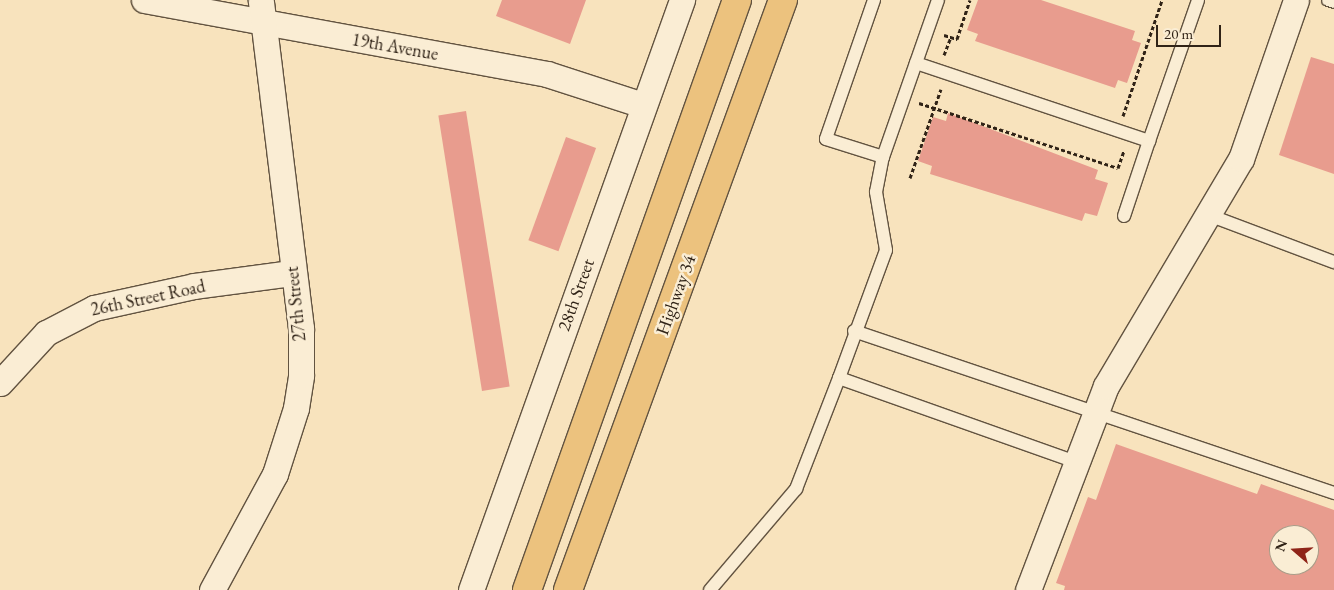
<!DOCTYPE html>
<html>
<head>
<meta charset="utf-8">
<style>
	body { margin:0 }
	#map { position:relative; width:1334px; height:590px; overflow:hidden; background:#f8e3bd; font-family:"EB Garamond",serif }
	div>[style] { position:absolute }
	.building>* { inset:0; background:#e89c8e; transform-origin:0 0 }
	.path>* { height:3px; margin-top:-1.5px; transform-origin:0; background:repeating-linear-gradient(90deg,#302317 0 4px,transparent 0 6.5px) }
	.roads { filter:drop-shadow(1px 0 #625340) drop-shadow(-1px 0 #625340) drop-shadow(0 1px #625340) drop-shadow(0 -1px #625340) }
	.service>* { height:12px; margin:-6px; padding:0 6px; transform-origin:6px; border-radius:6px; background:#faedd4 }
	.minor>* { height:25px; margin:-12.5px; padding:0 12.5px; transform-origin:12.5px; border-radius:12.5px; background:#faedd4 }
	.trunk>* { height:28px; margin:-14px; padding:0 14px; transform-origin:14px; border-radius:14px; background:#ecc27e }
	span { translate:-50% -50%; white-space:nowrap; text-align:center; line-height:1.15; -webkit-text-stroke:5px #faedd4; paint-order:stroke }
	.street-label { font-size:18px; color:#302317 }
	.north { position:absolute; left:1269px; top:525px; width:50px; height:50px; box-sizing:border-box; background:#faedd4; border:1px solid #a99c88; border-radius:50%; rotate:289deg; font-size:14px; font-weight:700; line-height:20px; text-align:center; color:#302317 }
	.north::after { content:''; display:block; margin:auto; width:18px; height:22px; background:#8f2418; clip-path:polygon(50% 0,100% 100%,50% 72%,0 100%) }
	.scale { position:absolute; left:1156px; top:25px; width:65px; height:22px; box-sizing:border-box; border:2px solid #302317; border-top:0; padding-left:6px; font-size:15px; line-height:18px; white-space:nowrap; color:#302317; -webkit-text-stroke:4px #faedd4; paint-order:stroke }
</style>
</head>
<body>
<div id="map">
	<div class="building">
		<i style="clip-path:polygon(502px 0,586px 0,570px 44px,496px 16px)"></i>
		<i style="clip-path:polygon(978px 0,1041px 0,1135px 31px,1132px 40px,1141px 43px,1127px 83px,1118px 80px,1115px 88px,975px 41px,978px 34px,967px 30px)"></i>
		<i style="clip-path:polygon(1311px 57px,1334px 64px,1334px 174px,1279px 155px)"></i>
		<i style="left:466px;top:111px;width:279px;height:28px;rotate:81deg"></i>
		<i style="clip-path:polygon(948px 113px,1098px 170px,1095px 179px,1108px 183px,1097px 216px,1085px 213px,1082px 221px,930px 174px,932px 166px,918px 161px,933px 117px,946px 121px)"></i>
		<i style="left:566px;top:137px;width:32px;height:110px;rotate:20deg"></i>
		<i style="clip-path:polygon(evenodd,1116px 444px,1257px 494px,1261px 484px,1334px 510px,1334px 590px,1064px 590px,1065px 586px,1056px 583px,1088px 497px,1096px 500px,1116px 444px,1279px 535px,1309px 535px,1309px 565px,1279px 565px,1279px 535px)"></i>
	</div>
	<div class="path">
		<i style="left:944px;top:35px;width:14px;rotate:17deg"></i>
		<i style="left:957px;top:39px;width:41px;rotate:-71.6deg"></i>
		<i style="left:944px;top:55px;width:19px;rotate:-69deg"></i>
		<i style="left:919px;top:103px;width:209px;rotate:18.1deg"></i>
		<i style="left:1118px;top:168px;width:18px;rotate:-71deg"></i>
		<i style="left:1123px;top:116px;width:122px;rotate:-71.4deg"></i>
		<i style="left:910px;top:178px;width:94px;rotate:-70.8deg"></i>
	</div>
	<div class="roads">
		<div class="service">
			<i style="left:874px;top:0;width:147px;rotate:109.1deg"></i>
			<i style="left:826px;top:139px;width:60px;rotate:17.5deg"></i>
			<i style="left:1328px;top:0;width:6px;rotate:18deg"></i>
			<i style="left:916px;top:63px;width:246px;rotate:18.5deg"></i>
			<i style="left:1149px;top:141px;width:149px;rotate:-70.8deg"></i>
			<i style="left:1206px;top:214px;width:137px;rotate:20.6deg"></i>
			<i style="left:1124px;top:216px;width:79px;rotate:-71.6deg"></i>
			<i style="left:854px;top:331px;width:507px;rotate:18.65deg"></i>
			<i style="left:839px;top:378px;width:251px;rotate:19.5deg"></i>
			<i style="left:710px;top:590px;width:133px;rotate:-49.6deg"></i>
			<i style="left:796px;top:489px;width:119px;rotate:-68.8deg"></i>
			<i style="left:839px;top:378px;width:136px;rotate:-69.8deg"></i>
			<i style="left:886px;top:250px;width:59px;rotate:-99.8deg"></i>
			<i style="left:876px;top:192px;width:36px;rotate:-79deg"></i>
			<i style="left:883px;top:157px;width:166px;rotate:-70.7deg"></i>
		</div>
		<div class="minor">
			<i style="left:144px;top:0;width:410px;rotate:10.4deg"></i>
			<i style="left:547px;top:74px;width:101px;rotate:17.9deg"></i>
			<i style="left:0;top:383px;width:68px;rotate:-47.4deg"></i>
			<i style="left:46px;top:333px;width:54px;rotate:-27.5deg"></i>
			<i style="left:94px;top:308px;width:102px;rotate:-12.4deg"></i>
			<i style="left:194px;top:286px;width:99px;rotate:-7.6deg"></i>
			<i style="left:212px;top:590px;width:132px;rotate:-61.5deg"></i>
			<i style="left:275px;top:474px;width:69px;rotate:-72.3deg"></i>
			<i style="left:296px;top:408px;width:33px;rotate:-81deg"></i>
			<i style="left:301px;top:375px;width:47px;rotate:-90deg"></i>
			<i style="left:301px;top:328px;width:330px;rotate:-97deg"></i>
			<i style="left:471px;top:590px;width:627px;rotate:-70.32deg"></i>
			<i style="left:1028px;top:590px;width:218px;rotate:-69.1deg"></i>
			<i style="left:1106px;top:386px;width:264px;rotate:-59.3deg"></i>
			<i style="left:1241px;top:159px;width:168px;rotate:-70.9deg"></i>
		</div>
		<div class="trunk">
			<i style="left:527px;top:590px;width:626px;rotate:-70.41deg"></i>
			<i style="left:568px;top:590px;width:628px;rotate:-69.98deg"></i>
		</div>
	</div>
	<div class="street-label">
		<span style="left:395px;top:47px;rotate:10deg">19th Avenue</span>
		<span style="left:576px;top:295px;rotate:-70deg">28th Street</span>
		<span style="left:676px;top:295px;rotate:-70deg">Highway 34</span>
		<span style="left:148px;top:298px;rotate:-12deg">26th Street Road</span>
		<span style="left:296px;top:304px;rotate:-96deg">27th Street</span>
	</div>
	<div class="north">N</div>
	<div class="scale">20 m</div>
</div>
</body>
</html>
